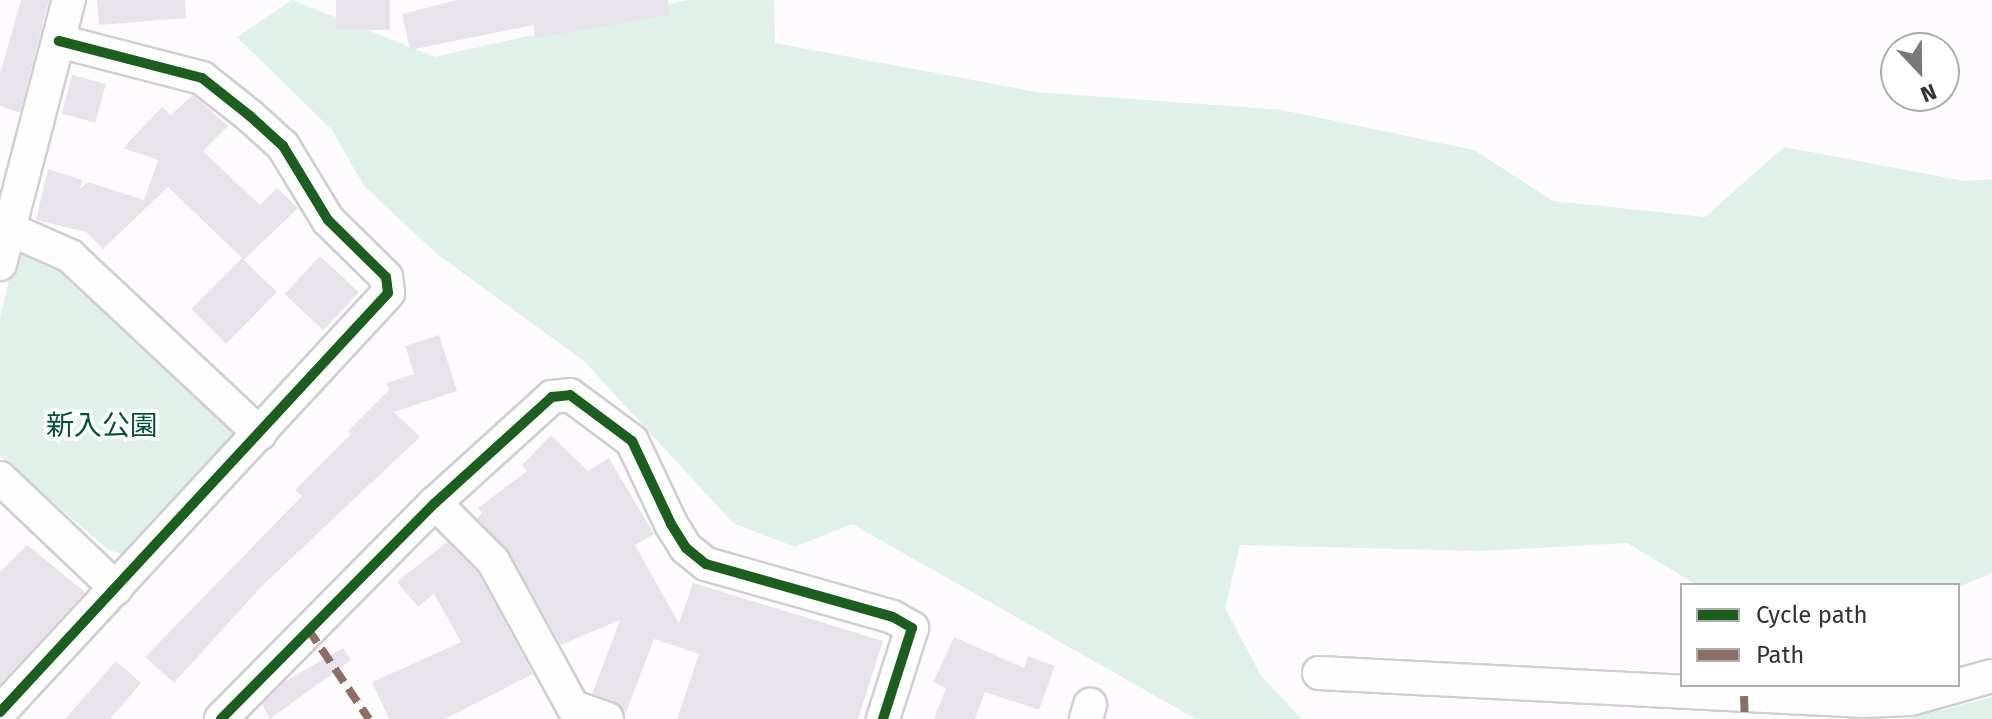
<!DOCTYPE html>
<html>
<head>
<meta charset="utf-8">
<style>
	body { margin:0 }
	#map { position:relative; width:1992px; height:719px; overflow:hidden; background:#fdfbfe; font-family:"Fira Sans","Noto Sans JP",sans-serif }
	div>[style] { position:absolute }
	.green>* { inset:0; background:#dff1e9 }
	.building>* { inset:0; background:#e8e2ea; transform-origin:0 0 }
	.roads { filter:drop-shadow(2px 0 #d1ced2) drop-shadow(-2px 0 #d1ced2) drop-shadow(0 2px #d1ced2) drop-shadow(0 -2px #d1ced2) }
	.minor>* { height:32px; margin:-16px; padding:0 16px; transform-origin:16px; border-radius:16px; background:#fffeff }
	.quiet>* { height:8px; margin-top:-4px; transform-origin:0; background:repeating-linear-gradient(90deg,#8d6e63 0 16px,transparent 0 24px) }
	.cycleway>* { height:10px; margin:-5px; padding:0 5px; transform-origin:5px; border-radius:5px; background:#1b5e20 }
	span { translate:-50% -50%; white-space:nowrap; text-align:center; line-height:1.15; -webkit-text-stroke:7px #fff; paint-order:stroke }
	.park-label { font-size:28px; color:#035337 }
	.legend { position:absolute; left:1680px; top:583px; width:280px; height:104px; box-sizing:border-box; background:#fff; border:2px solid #aeadaf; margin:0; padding:10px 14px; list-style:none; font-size:24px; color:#353136 }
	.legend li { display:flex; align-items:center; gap:16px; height:40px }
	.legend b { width:40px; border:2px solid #aeadaf }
	.north { position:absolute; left:1880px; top:32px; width:80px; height:80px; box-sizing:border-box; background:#fff; border:2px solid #aeadaf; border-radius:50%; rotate:158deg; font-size:22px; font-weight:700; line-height:32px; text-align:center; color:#353136 }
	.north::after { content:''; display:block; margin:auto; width:28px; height:36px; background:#7b787c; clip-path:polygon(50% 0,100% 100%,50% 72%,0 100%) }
</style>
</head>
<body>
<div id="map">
	<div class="green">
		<i style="clip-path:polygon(292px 0,435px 57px,687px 0,774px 0,775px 43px,1036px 92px,1282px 110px,1474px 150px,1553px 201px,1705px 217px,1784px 147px,1964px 181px,1992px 179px,1992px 573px,1958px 587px,1697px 585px,1627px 543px,1481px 551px,1240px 545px,1225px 608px,1261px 676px,1302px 719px,1196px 719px,852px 524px,795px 547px,733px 523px,584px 361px,437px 254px,364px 186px,332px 130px,237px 37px)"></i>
		<i style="clip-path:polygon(34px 251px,51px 257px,232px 425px,231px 444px,122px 554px,107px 549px,0 456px,0 317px,15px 258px)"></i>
		<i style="clip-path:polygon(1992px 697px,1992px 719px,1906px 719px)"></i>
	</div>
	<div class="building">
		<i style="clip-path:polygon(21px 0,49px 0,20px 113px,0 106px,0 73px)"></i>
		<i style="clip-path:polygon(97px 0,185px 0,186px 18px,99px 25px)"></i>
		<i style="left:336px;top:0;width:54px;height:30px"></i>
		<i style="clip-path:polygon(458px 0,668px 0,669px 15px,535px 38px,534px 25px,410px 50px,402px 14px)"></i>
		<i style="left:72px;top:75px;width:35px;height:40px;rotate:15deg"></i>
		<i style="clip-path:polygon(193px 95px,228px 126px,203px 151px,260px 205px,277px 188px,298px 208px,244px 260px,277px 292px,226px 344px,191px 309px,242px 258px,168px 187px,103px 249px,86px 232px,36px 220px,48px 169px,82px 180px,80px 189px,88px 182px,144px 200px,158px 160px,123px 148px,162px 107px,171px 115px)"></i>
		<i style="left:320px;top:256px;width:53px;height:52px;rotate:43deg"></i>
		<i style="clip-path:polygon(439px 335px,457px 391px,394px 412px,420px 437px,262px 586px,174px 683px,145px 657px,302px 496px,295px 490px,351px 434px,348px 431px,389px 390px,386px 383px,414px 374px,405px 346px)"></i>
		<i style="clip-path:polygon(551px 435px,588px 471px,609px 458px,654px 534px,635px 545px,679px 623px,693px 583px,883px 641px,858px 719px,677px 719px,699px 654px,654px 639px,626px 713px,614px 701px,592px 694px,620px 620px,561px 645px,509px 552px,477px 518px,482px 513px,478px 508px,527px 471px,522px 465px)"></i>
		<i style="clip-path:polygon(447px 542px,478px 573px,533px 674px,445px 719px,389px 719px,372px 682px,461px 642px,434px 594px,418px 607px,397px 582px)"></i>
		<i style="clip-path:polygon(27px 545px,85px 592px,0 684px,0 572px)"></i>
		<i style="clip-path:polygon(954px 637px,1024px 668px,1028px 656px,1055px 666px,1039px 710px,985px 692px,975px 719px,934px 719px,946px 688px,933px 682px)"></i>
		<i style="clip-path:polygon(343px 648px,351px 660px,270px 719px,262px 705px,286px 681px)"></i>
		<i style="clip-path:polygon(116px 661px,141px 683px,110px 719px,65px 719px)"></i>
	</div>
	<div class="roads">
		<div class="minor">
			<i style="left:0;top:225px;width:77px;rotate:23.9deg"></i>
			<i style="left:70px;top:256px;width:260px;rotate:43.1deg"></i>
			<i style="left:0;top:264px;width:273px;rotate:-75.4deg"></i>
			<i style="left:0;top:478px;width:160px;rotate:43.5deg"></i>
			<i style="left:435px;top:503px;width:82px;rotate:45deg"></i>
			<i style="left:493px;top:561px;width:166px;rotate:61.3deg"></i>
			<i style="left:573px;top:707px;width:36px;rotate:19deg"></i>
			<i style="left:1319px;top:673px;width:546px;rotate:2.94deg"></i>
			<i style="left:1864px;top:701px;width:46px;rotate:-2.5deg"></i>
			<i style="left:1910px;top:699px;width:85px;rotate:-15.7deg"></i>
			<i style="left:0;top:712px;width:571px;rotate:-47.2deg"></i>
			<i style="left:388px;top:293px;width:16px;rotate:-97deg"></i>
			<i style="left:386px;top:277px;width:81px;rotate:-135.5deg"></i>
			<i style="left:328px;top:220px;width:87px;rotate:-121.3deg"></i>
			<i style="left:283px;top:146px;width:45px;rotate:-137.7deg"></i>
			<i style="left:250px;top:116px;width:61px;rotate:-141.6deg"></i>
			<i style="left:202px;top:78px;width:148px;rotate:-165.5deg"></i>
			<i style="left:221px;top:719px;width:304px;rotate:-45.3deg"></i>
			<i style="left:435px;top:503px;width:158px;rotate:-42.2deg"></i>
			<i style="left:552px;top:397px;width:18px;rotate:-6deg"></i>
			<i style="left:570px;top:395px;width:77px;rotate:36.6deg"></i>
			<i style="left:632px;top:441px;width:92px;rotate:64.8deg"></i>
			<i style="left:671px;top:524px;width:28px;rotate:58deg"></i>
			<i style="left:686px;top:548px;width:26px;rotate:39deg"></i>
			<i style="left:706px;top:564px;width:194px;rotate:15.8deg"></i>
			<i style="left:893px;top:617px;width:22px;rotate:30deg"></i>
			<i style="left:912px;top:628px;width:96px;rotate:107.7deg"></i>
			<i style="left:1086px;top:719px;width:15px;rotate:-74deg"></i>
		</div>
	</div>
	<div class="quiet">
		<i style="left:308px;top:629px;width:109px;rotate:55.9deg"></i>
		<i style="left:1744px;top:696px;width:23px;rotate:88deg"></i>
	</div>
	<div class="cycleway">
		<i style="left:0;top:712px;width:571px;rotate:-47.2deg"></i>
		<i style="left:388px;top:293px;width:16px;rotate:-97deg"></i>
		<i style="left:386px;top:277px;width:81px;rotate:-135.5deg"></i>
		<i style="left:328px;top:220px;width:87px;rotate:-121.3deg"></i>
		<i style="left:283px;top:146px;width:45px;rotate:-137.7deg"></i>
		<i style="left:250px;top:116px;width:61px;rotate:-141.6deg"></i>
		<i style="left:202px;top:78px;width:148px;rotate:-165.5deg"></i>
		<i style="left:221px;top:719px;width:304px;rotate:-45.3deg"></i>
		<i style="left:435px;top:503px;width:158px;rotate:-42.2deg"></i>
		<i style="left:552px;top:397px;width:18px;rotate:-6deg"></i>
		<i style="left:570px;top:395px;width:77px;rotate:36.6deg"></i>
		<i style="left:632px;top:441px;width:92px;rotate:64.8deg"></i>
		<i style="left:671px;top:524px;width:28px;rotate:58deg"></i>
		<i style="left:686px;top:548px;width:26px;rotate:39deg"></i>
		<i style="left:706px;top:564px;width:194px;rotate:15.8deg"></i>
		<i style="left:893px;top:617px;width:22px;rotate:30deg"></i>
		<i style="left:912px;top:628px;width:96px;rotate:107.7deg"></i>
	</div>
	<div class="park-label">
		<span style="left:102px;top:426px">新入公園</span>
	</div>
	<ul class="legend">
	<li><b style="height:10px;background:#1b5e20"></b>Cycle path</li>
	<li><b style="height:10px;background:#8d6e63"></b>Path</li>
	</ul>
	<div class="north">N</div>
</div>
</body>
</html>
